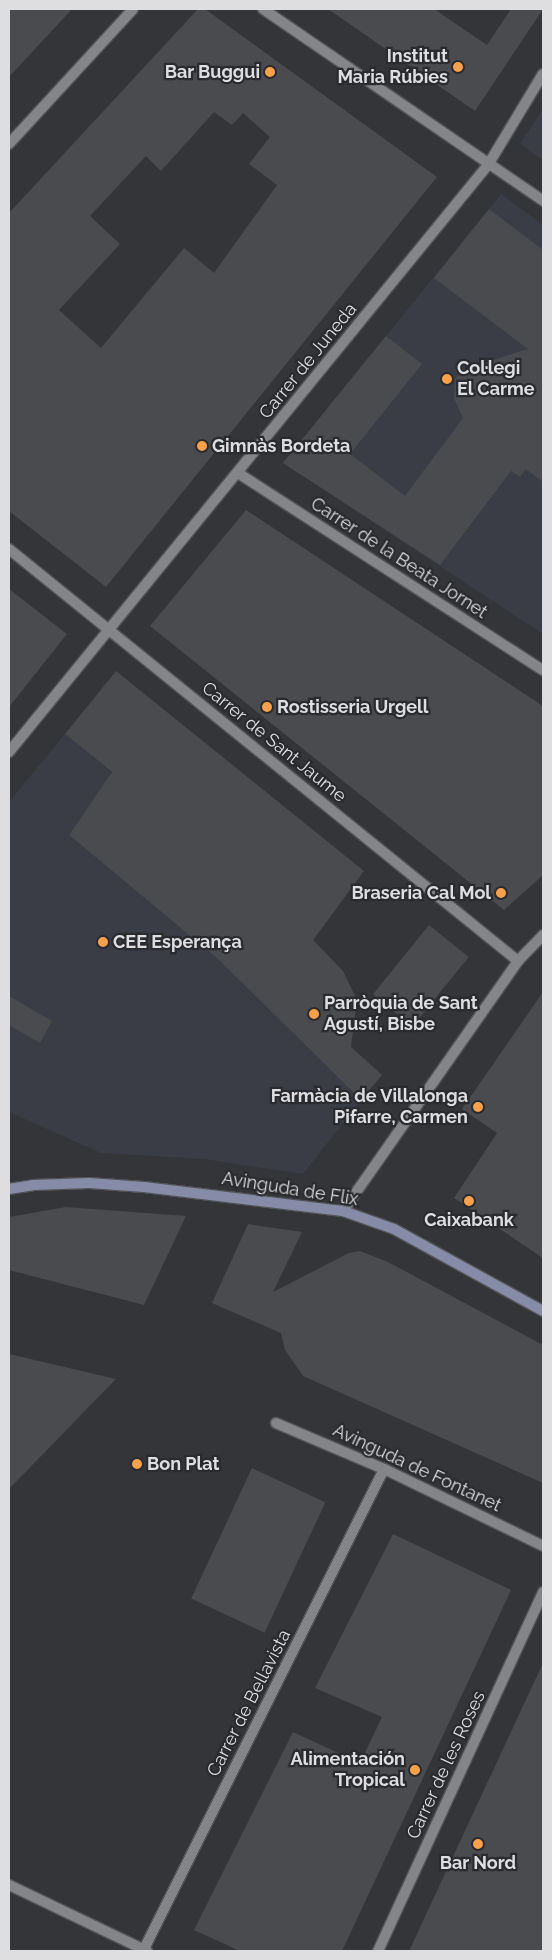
<!DOCTYPE html>
<html>
<head>
<meta charset="utf-8">
<style>
	body { margin:0 }
	#map { position:relative; width:552px; height:1960px; overflow:hidden; background:#343538; font-family:Raleway,sans-serif }
	div>[style] { position:absolute }
	.built>* { inset:0; background:#3a3d46 }
	.building>* { inset:0; background:#4a4b4e; transform-origin:0 0 }
	.roads { filter:drop-shadow(1px 0 #525355) drop-shadow(-1px 0 #525355) drop-shadow(0 1px #525355) drop-shadow(0 -1px #525355) }
	.street>* { height:10px; margin:-5px; padding:0 5px; transform-origin:5px; border-radius:5px; background:#848589 }
	.secondary>* { height:10px; margin:-5px; padding:0 5px; transform-origin:5px; border-radius:5px; background:#868ca8 }
	.dots>* { width:14px; height:14px; translate:-50% -50%; box-sizing:border-box; border:2px solid #2a2b2e; border-radius:50% }
	span { translate:-50% -50%; white-space:nowrap; text-align:center; line-height:1.15; -webkit-text-stroke:4.5px #2a2b2e; paint-order:stroke }
	.poi-label { font-size:18px; color:#dedee0; font-weight:700 }
	.right { translate:-100% -50%; text-align:right }
	.left { translate:0 -50%; text-align:left }
	.street-label { font-size:18px; color:#dedee0 }
	.frame { position:absolute; inset:0; border:10px solid #dedee0; pointer-events:none }
</style>
</head>
<body>
<div id="map">
	<div class="built">
		<i style="clip-path:polygon(543px 109px,543px 160px,520px 144px)"></i>
		<i style="clip-path:polygon(501px 194px,543px 225px,543px 634px,283px 463px)"></i>
		<i style="clip-path:polygon(65px 734px,112px 773px,69px 835px,219px 960px,361px 1100px,303px 1174px,204px 1159px,101px 1153px,9px 1112px,9px 802px)"></i>
	</div>
	<div class="building">
		<i style="clip-path:polygon(9px 9px,72px 9px,9px 77px)"></i>
		<i style="clip-path:polygon(evenodd,198px 9px,205px 9px,437px 177px,106px 587px,9px 511px,9px 213px,198px 9px,214px 112px,232px 125px,243px 113px,270px 137px,249px 164px,277px 185px,214px 273px,184px 248px,101px 348px,59px 310px,120px 244px,90px 216px,146px 156px,161px 171px,214px 112px)"></i>
		<i style="clip-path:polygon(328px 9px,434px 9px,487px 45px,511px 9px,543px 9px,475px 111px)"></i>
		<i style="clip-path:polygon(489px 209px,543px 250px,543px 482px,526px 469px,520px 477px,511px 471px,440px 565px,283px 463px,386px 336px,422px 364px,350px 454px,405px 496px,463px 418px,454px 398px,455px 378px,471px 367px,528px 349px,434px 278px)"></i>
		<i style="clip-path:polygon(246px 510px,543px 706px,543px 875px,504px 910px,150px 626px)"></i>
		<i style="clip-path:polygon(9px 589px,67px 634px,9px 707px)"></i>
		<i style="clip-path:polygon(116px 671px,364px 871px,313px 940px,343px 971px,357px 1000px,351px 1047px,382px 1075px,361px 1100px,219px 960px,69px 835px,112px 772px,65px 734px)"></i>
		<i style="left:429px;top:925px;width:51px;height:89px;rotate:39deg"></i>
		<i style="clip-path:polygon(543px 992px,543px 1258px,454px 1198px,497px 1133px,462px 1109px)"></i>
		<i style="clip-path:polygon(9px 996px,52px 1021px,40px 1043px,9px 1025px)"></i>
		<i style="clip-path:polygon(66px 1207px,186px 1216px,144px 1305px,9px 1270px,9px 1217px)"></i>
		<i style="clip-path:polygon(248px 1224px,302px 1232px,273px 1292px,349px 1253px,360px 1251px,388px 1262px,543px 1345px,543px 1483px,303px 1376px,285px 1350px,281px 1333px,212px 1303px)"></i>
		<i style="clip-path:polygon(9px 1354px,116px 1379px,9px 1489px)"></i>
		<i style="left:252px;top:1468px;width:81px;height:144px;rotate:25deg"></i>
		<i style="clip-path:polygon(393px 1534px,511px 1590px,342px 1951px,240px 1951px,194px 1930px,293px 1732px,360px 1763px,382px 1717px,315px 1688px)"></i>
		<i style="clip-path:polygon(543px 1663px,543px 1951px,409px 1951px,450px 1863px)"></i>
	</div>
	<div class="roads">
		<div class="street">
			<i style="left:263px;top:9px;width:340px;rotate:34.4deg"></i>
			<i style="left:9px;top:144px;width:183px;rotate:-47.4deg"></i>
			<i style="left:238px;top:473px;width:363px;rotate:32.9deg"></i>
			<i style="left:9px;top:549px;width:655px;rotate:38.99deg"></i>
			<i style="left:9px;top:752px;width:758px;rotate:-50.79deg"></i>
			<i style="left:488px;top:165px;width:106px;rotate:-58.9deg"></i>
			<i style="left:343px;top:1211px;width:305px;rotate:-55deg"></i>
			<i style="left:518px;top:961px;width:36px;rotate:-46deg"></i>
			<i style="left:276px;top:1423px;width:117px;rotate:23.1deg"></i>
			<i style="left:384px;top:1469px;width:177px;rotate:25.8deg"></i>
			<i style="left:9px;top:1885px;width:153px;rotate:25.6deg"></i>
			<i style="left:143px;top:1951px;width:539px;rotate:-63.43deg"></i>
			<i style="left:378px;top:1951px;width:395px;rotate:-65.3deg"></i>
		</div>
		<div class="secondary">
			<i style="left:9px;top:1189px;width:24px;rotate:-9deg"></i>
			<i style="left:33px;top:1185px;width:56px;rotate:-2deg"></i>
			<i style="left:89px;top:1183px;width:55px;rotate:4.2deg"></i>
			<i style="left:144px;top:1187px;width:200px;rotate:6.9deg"></i>
			<i style="left:343px;top:1211px;width:54px;rotate:19.4deg"></i>
			<i style="left:394px;top:1229px;width:170px;rotate:28.8deg"></i>
		</div>
	</div>
	<div class="dots">
		<i style="left:458px;top:67px;background:#f8a04b"></i>
		<i style="left:270px;top:72px;background:#f8a04b"></i>
		<i style="left:447px;top:379px;background:#f8a04b"></i>
		<i style="left:202px;top:446px;background:#f8a04b"></i>
		<i style="left:267px;top:707px;background:#f8a04b"></i>
		<i style="left:501px;top:893px;background:#f8a04b"></i>
		<i style="left:103px;top:942px;background:#f8a04b"></i>
		<i style="left:314px;top:1014px;background:#f8a04b"></i>
		<i style="left:478px;top:1107px;background:#f8a04b"></i>
		<i style="left:469px;top:1201px;background:#f8a04b"></i>
		<i style="left:137px;top:1464px;background:#f8a04b"></i>
		<i style="left:415px;top:1770px;background:#f8a04b"></i>
		<i style="left:478px;top:1844px;background:#f8a04b"></i>
	</div>
	<div class="poi-label">
		<span class="right" style="left:448px;top:67px">Institut<br>Maria Rúbies</span>
		<span class="right" style="left:260px;top:72px">Bar Buggui</span>
		<span class="left" style="left:457px;top:379px">Col·legi<br>El Carme</span>
		<span class="left" style="left:212px;top:446px">Gimnàs Bordeta</span>
		<span class="left" style="left:277px;top:707px">Rostisseria Urgell</span>
		<span class="right" style="left:491px;top:893px">Braseria Cal Mol</span>
		<span class="left" style="left:113px;top:942px">CEE Esperança</span>
		<span class="left" style="left:324px;top:1014px">Parròquia de Sant<br>Agustí, Bisbe</span>
		<span class="right" style="left:468px;top:1107px">Farmàcia de Villalonga<br>Pifarre, Carmen</span>
		<span style="left:469px;top:1220px">Caixabank</span>
		<span class="left" style="left:147px;top:1464px">Bon Plat</span>
		<span class="right" style="left:405px;top:1770px">Alimentación<br>Tropical</span>
		<span style="left:478px;top:1863px">Bar Nord</span>
	</div>
	<div class="street-label">
		<span style="left:308px;top:361px;rotate:-51deg">Carrer de Juneda</span>
		<span style="left:399px;top:558px;rotate:33deg">Carrer de la Beata Jornet</span>
		<span style="left:274px;top:742px;rotate:39deg">Carrer de Sant Jaume</span>
		<span style="left:290px;top:1189px;rotate:9deg">Avinguda de Flix</span>
		<span style="left:417px;top:1468px;rotate:25deg">Avinguda de Fontanet</span>
		<span style="left:249px;top:1703px;rotate:-63deg">Carrer de Bellavista</span>
		<span style="left:446px;top:1765px;rotate:-65deg">Carrer de les Roses</span>
	</div>
	<div class="frame"></div>
</div>
</body>
</html>
